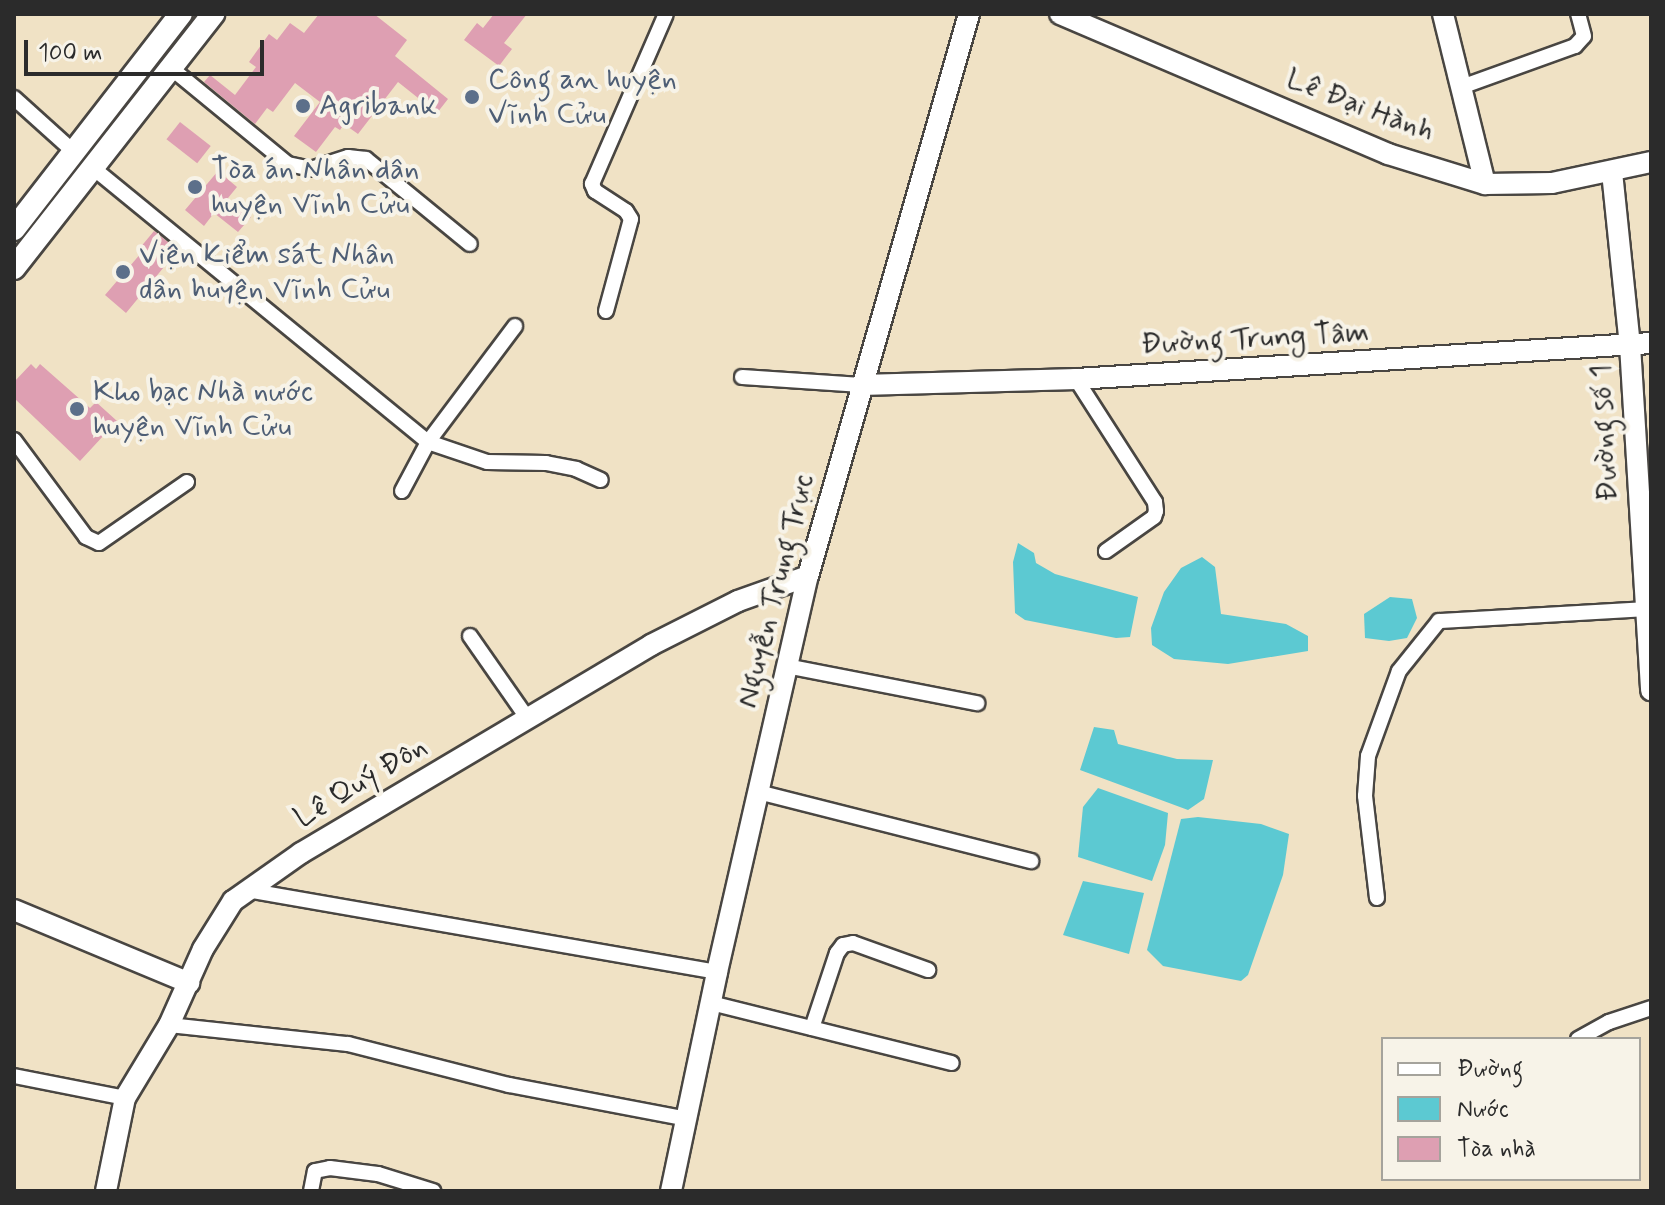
<!DOCTYPE html>
<html>
<head>
<meta charset="utf-8">
<style>
	body { margin:0 }
	#map { position:relative; width:1665px; height:1205px; overflow:hidden; background:#f0e2c5; font-family:Mynerve,sans-serif }
	div>[style] { position:absolute }
	.water>* { inset:0; background:#5cc9d2 }
	.building>* { inset:0; background:#de9fb2; transform-origin:0 0 }
	.roads { filter:drop-shadow(2px 0 #494642) drop-shadow(-2px 0 #494642) drop-shadow(0 2px #494642) drop-shadow(0 -2px #494642) }
	.street>* { height:14px; margin:-7px; padding:0 7px; transform-origin:7px; border-radius:7px; background:#fff }
	.secondary>* { height:20px; margin:-10px; padding:0 10px; transform-origin:10px; border-radius:10px; background:#fff }
	.primary>* { height:22px; margin:-11px; padding:0 11px; transform-origin:11px; border-radius:11px; background:#fff }
	.dots>* { width:22px; height:22px; translate:-50% -50%; box-sizing:border-box; border:4px solid #f7f3e8; border-radius:50% }
	span { translate:-50% -50%; white-space:nowrap; text-align:center; line-height:1.15; -webkit-text-stroke:8px #f7f3e8; paint-order:stroke }
	.service-label { font-size:30px; color:#4e5e75 }
	.left { translate:0 -50%; text-align:left }
	.street-label { font-size:30px; color:#2b2b2b }
	.frame { position:absolute; inset:0; border:16px solid #2b2b2b; pointer-events:none }
	.legend { position:absolute; left:1381px; top:1037px; width:260px; height:144px; box-sizing:border-box; background:#f7f3e8; border:2px solid #a5a39c; margin:0; padding:10px 14px; list-style:none; font-size:24px; color:#2b2b2b }
	.legend li { display:flex; align-items:center; gap:16px; height:40px }
	.legend b { width:40px; border:2px solid #a5a39c }
	.scale { position:absolute; left:24px; top:40px; width:240px; height:36px; box-sizing:border-box; border:4px solid #2b2b2b; border-top:0; padding-left:10px; font-size:24px; line-height:28px; white-space:nowrap; color:#2b2b2b; -webkit-text-stroke:6px #f7f3e8; paint-order:stroke }
</style>
</head>
<body>
<div id="map">
	<div class="water">
		<i style="clip-path:polygon(1018px 543px,1034px 553px,1036px 563px,1055px 574px,1138px 597px,1130px 637px,1116px 638px,1025px 620px,1015px 613px,1013px 562px)"></i>
		<i style="clip-path:polygon(1202px 557px,1215px 567px,1221px 614px,1286px 624px,1308px 636px,1308px 651px,1228px 664px,1174px 659px,1152px 645px,1151px 628px,1164px 592px,1181px 568px)"></i>
		<i style="clip-path:polygon(1390px 597px,1412px 599px,1417px 618px,1407px 638px,1389px 641px,1365px 638px,1364px 614px)"></i>
		<i style="clip-path:polygon(1094px 727px,1114px 730px,1118px 744px,1177px 759px,1213px 760px,1204px 799px,1188px 810px,1080px 770px)"></i>
		<i style="clip-path:polygon(1098px 788px,1168px 813px,1165px 845px,1152px 881px,1078px 857px,1083px 807px)"></i>
		<i style="clip-path:polygon(1198px 817px,1261px 824px,1289px 834px,1283px 875px,1248px 975px,1241px 981px,1163px 966px,1147px 950px,1181px 819px)"></i>
		<i style="clip-path:polygon(1083px 881px,1144px 893px,1129px 954px,1063px 935px)"></i>
	</div>
	<div class="building">
		<i style="clip-path:polygon(319px 14px,374px 14px,407px 40px,395px 56px,448px 99px,437px 113px,398px 82px,358px 134px,344px 124px,340px 130px,335px 127px,316px 152px,294px 136px,320px 102px,295px 83px,273px 112px,267px 108px,255px 124px,204px 82px,210px 75px,235px 95px,256px 67px,249px 62px,269px 34px,277px 40px,290px 23px,304px 33px)"></i>
		<i style="clip-path:polygon(494px 14px,527px 14px,504px 43px,512px 49px,499px 66px,464px 40px,477px 23px,483px 28px)"></i>
		<i style="left:180px;top:122px;width:39px;height:22px;rotate:38deg"></i>
		<i style="clip-path:polygon(218px 171px,237px 187px,228px 198px,251px 217px,238px 232px,214px 213px,204px 226px,185px 210px)"></i>
		<i style="clip-path:polygon(154px 231px,178px 250px,126px 313px,105px 295px,142px 252px,139px 249px)"></i>
		<i style="clip-path:polygon(31px 364px,36px 369px,40px 364px,90px 408px,96px 402px,117px 421px,80px 461px,14px 398px,14px 382px)"></i>
	</div>
	<div class="roads">
		<div class="street">
			<i style="left:171px;top:68px;width:151px;rotate:39.4deg"></i>
			<i style="left:288px;top:164px;width:24px;rotate:12deg"></i>
			<i style="left:311px;top:169px;width:39px;rotate:-18deg"></i>
			<i style="left:348px;top:157px;width:18px;rotate:6deg"></i>
			<i style="left:366px;top:159px;width:134px;rotate:39.3deg"></i>
			<i style="left:1464px;top:86px;width:118px;rotate:-19.8deg"></i>
			<i style="left:1575px;top:46px;width:13px;rotate:-48deg"></i>
			<i style="left:1584px;top:36px;width:23px;rotate:-105deg"></i>
			<i style="left:14px;top:98px;width:81px;rotate:42deg"></i>
			<i style="left:92px;top:167px;width:434px;rotate:39.3deg"></i>
			<i style="left:428px;top:442px;width:62px;rotate:18.7deg"></i>
			<i style="left:487px;top:462px;width:59px;rotate:1deg"></i>
			<i style="left:546px;top:463px;width:31px;rotate:11deg"></i>
			<i style="left:576px;top:469px;width:27px;rotate:24deg"></i>
			<i style="left:606px;top:311px;width:95px;rotate:-74.8deg"></i>
			<i style="left:631px;top:219px;width:9px;rotate:-122deg"></i>
			<i style="left:626px;top:211px;width:37px;rotate:-147deg"></i>
			<i style="left:595px;top:191px;width:8px;rotate:-113deg"></i>
			<i style="left:592px;top:184px;width:185px;rotate:-66.5deg"></i>
			<i style="left:742px;top:377px;width:120px;rotate:3.8deg"></i>
			<i style="left:1076px;top:379px;width:146px;rotate:57.3deg"></i>
			<i style="left:1155px;top:502px;width:9px;rotate:84deg"></i>
			<i style="left:1156px;top:511px;width:6px;rotate:108deg"></i>
			<i style="left:1154px;top:517px;width:59px;rotate:144.7deg"></i>
			<i style="left:14px;top:440px;width:121px;rotate:53.4deg"></i>
			<i style="left:86px;top:537px;width:14px;rotate:25deg"></i>
			<i style="left:99px;top:543px;width:107px;rotate:-34.7deg"></i>
			<i style="left:402px;top:491px;width:55px;rotate:-62deg"></i>
			<i style="left:428px;top:442px;width:145px;rotate:-53.1deg"></i>
			<i style="left:470px;top:636px;width:101px;rotate:55.1deg"></i>
			<i style="left:786px;top:666px;width:195px;rotate:11deg"></i>
			<i style="left:758px;top:792px;width:282px;rotate:14.2deg"></i>
			<i style="left:247px;top:890px;width:477px;rotate:9.9deg"></i>
			<i style="left:1377px;top:898px;width:103px;rotate:-96.7deg"></i>
			<i style="left:1365px;top:796px;width:40px;rotate:-85.7deg"></i>
			<i style="left:1368px;top:756px;width:90px;rotate:-70deg"></i>
			<i style="left:1399px;top:671px;width:64px;rotate:-51.3deg"></i>
			<i style="left:1439px;top:621px;width:206px;rotate:-3.3deg"></i>
			<i style="left:711px;top:1003px;width:248px;rotate:14deg"></i>
			<i style="left:169px;top:1025px;width:180px;rotate:6.1deg"></i>
			<i style="left:348px;top:1044px;width:166px;rotate:14.3deg"></i>
			<i style="left:509px;top:1085px;width:181px;rotate:10.8deg"></i>
			<i style="left:812px;top:1028px;width:79px;rotate:-71.6deg"></i>
			<i style="left:837px;top:953px;width:10px;rotate:-53deg"></i>
			<i style="left:843px;top:945px;width:10px;rotate:-11deg"></i>
			<i style="left:853px;top:943px;width:80px;rotate:19.8deg"></i>
			<i style="left:1578px;top:1039px;width:35px;rotate:-29deg"></i>
			<i style="left:1609px;top:1022px;width:44px;rotate:-18.4deg"></i>
			<i style="left:14px;top:1076px;width:113px;rotate:11.2deg"></i>
			<i style="left:311px;top:1191px;width:20px;rotate:-79deg"></i>
			<i style="left:315px;top:1171px;width:15px;rotate:-11deg"></i>
			<i style="left:330px;top:1168px;width:48px;rotate:7.1deg"></i>
			<i style="left:378px;top:1174px;width:58px;rotate:17.2deg"></i>
		</div>
		<div class="secondary">
			<i style="left:1060px;top:14px;width:357px;rotate:23.1deg"></i>
			<i style="left:1388px;top:154px;width:102px;rotate:17.2deg"></i>
			<i style="left:1485px;top:184px;width:67px;rotate:-0.9deg"></i>
			<i style="left:1552px;top:183px;width:101px;rotate:-12deg"></i>
			<i style="left:1443px;top:14px;width:175px;rotate:76.1deg"></i>
			<i style="left:1612px;top:172px;width:174px;rotate:84.1deg"></i>
			<i style="left:1630px;top:345px;width:346px;rotate:86.5deg"></i>
			<i style="left:862px;top:385px;width:214px;rotate:-1.6deg"></i>
			<i style="left:1076px;top:379px;width:576px;rotate:-3.58deg"></i>
			<i style="left:14px;top:910px;width:190px;rotate:22.6deg"></i>
			<i style="left:106px;top:1191px;width:95px;rotate:-78.5deg"></i>
			<i style="left:125px;top:1098px;width:85px;rotate:-58.9deg"></i>
			<i style="left:169px;top:1025px;width:83px;rotate:-65.9deg"></i>
			<i style="left:203px;top:949px;width:57px;rotate:-58deg"></i>
			<i style="left:233px;top:901px;width:83px;rotate:-35.2deg"></i>
			<i style="left:301px;top:853px;width:407px;rotate:-30.7deg"></i>
			<i style="left:651px;top:645px;width:97px;rotate:-26.8deg"></i>
			<i style="left:738px;top:601px;width:74px;rotate:-19.7deg"></i>
			<i style="left:671px;top:1191px;width:224px;rotate:-78.1deg"></i>
			<i style="left:717px;top:972px;width:406px;rotate:-77.1deg"></i>
			<i style="left:808px;top:576px;width:585px;rotate:-74.01deg"></i>
		</div>
		<div class="primary">
			<i style="left:14px;top:229px;width:272px;rotate:-52.2deg"></i>
			<i style="left:14px;top:268px;width:323px;rotate:-51.9deg"></i>
		</div>
	</div>
	<div class="dots">
		<i style="left:472px;top:97px;background:#5c6f8a"></i>
		<i style="left:303px;top:106px;background:#5c6f8a"></i>
		<i style="left:195px;top:187px;background:#5c6f8a"></i>
		<i style="left:123px;top:272px;background:#5c6f8a"></i>
		<i style="left:77px;top:409px;background:#5c6f8a"></i>
	</div>
	<div class="service-label">
		<span class="left" style="left:488px;top:97px">Công an huyện<br>Vĩnh Cửu</span>
		<span class="left" style="left:319px;top:106px">Agribank</span>
		<span class="left" style="left:211px;top:187px">Tòa án Nhân dân<br>huyện Vĩnh Cửu</span>
		<span class="left" style="left:139px;top:272px">Viện Kiểm sát Nhân<br>dân huyện Vĩnh Cửu</span>
		<span class="left" style="left:93px;top:409px">Kho bạc Nhà nước<br>huyện Vĩnh Cửu</span>
	</div>
	<div class="street-label">
		<span style="left:1360px;top:106px;rotate:21deg">Lê Đại Hành</span>
		<span style="left:1255px;top:339px;rotate:-3deg">Đường Trung Tâm</span>
		<span style="left:1605px;top:433px;rotate:-93deg">Đường số 1</span>
		<span style="left:776px;top:591px;rotate:-76deg">Nguyễn Trung Trực</span>
		<span style="left:361px;top:783px;rotate:-31deg">Lê Quý Đôn</span>
	</div>
	<div class="frame"></div>
	<ul class="legend">
	<li><b style="height:10px;background:#fff"></b>Đường</li>
	<li><b style="height:22px;background:#5cc9d2"></b>Nước</li>
	<li><b style="height:22px;background:#de9fb2"></b>Tòa nhà</li>
	</ul>
	<div class="scale">100 m</div>
</div>
</body>
</html>
